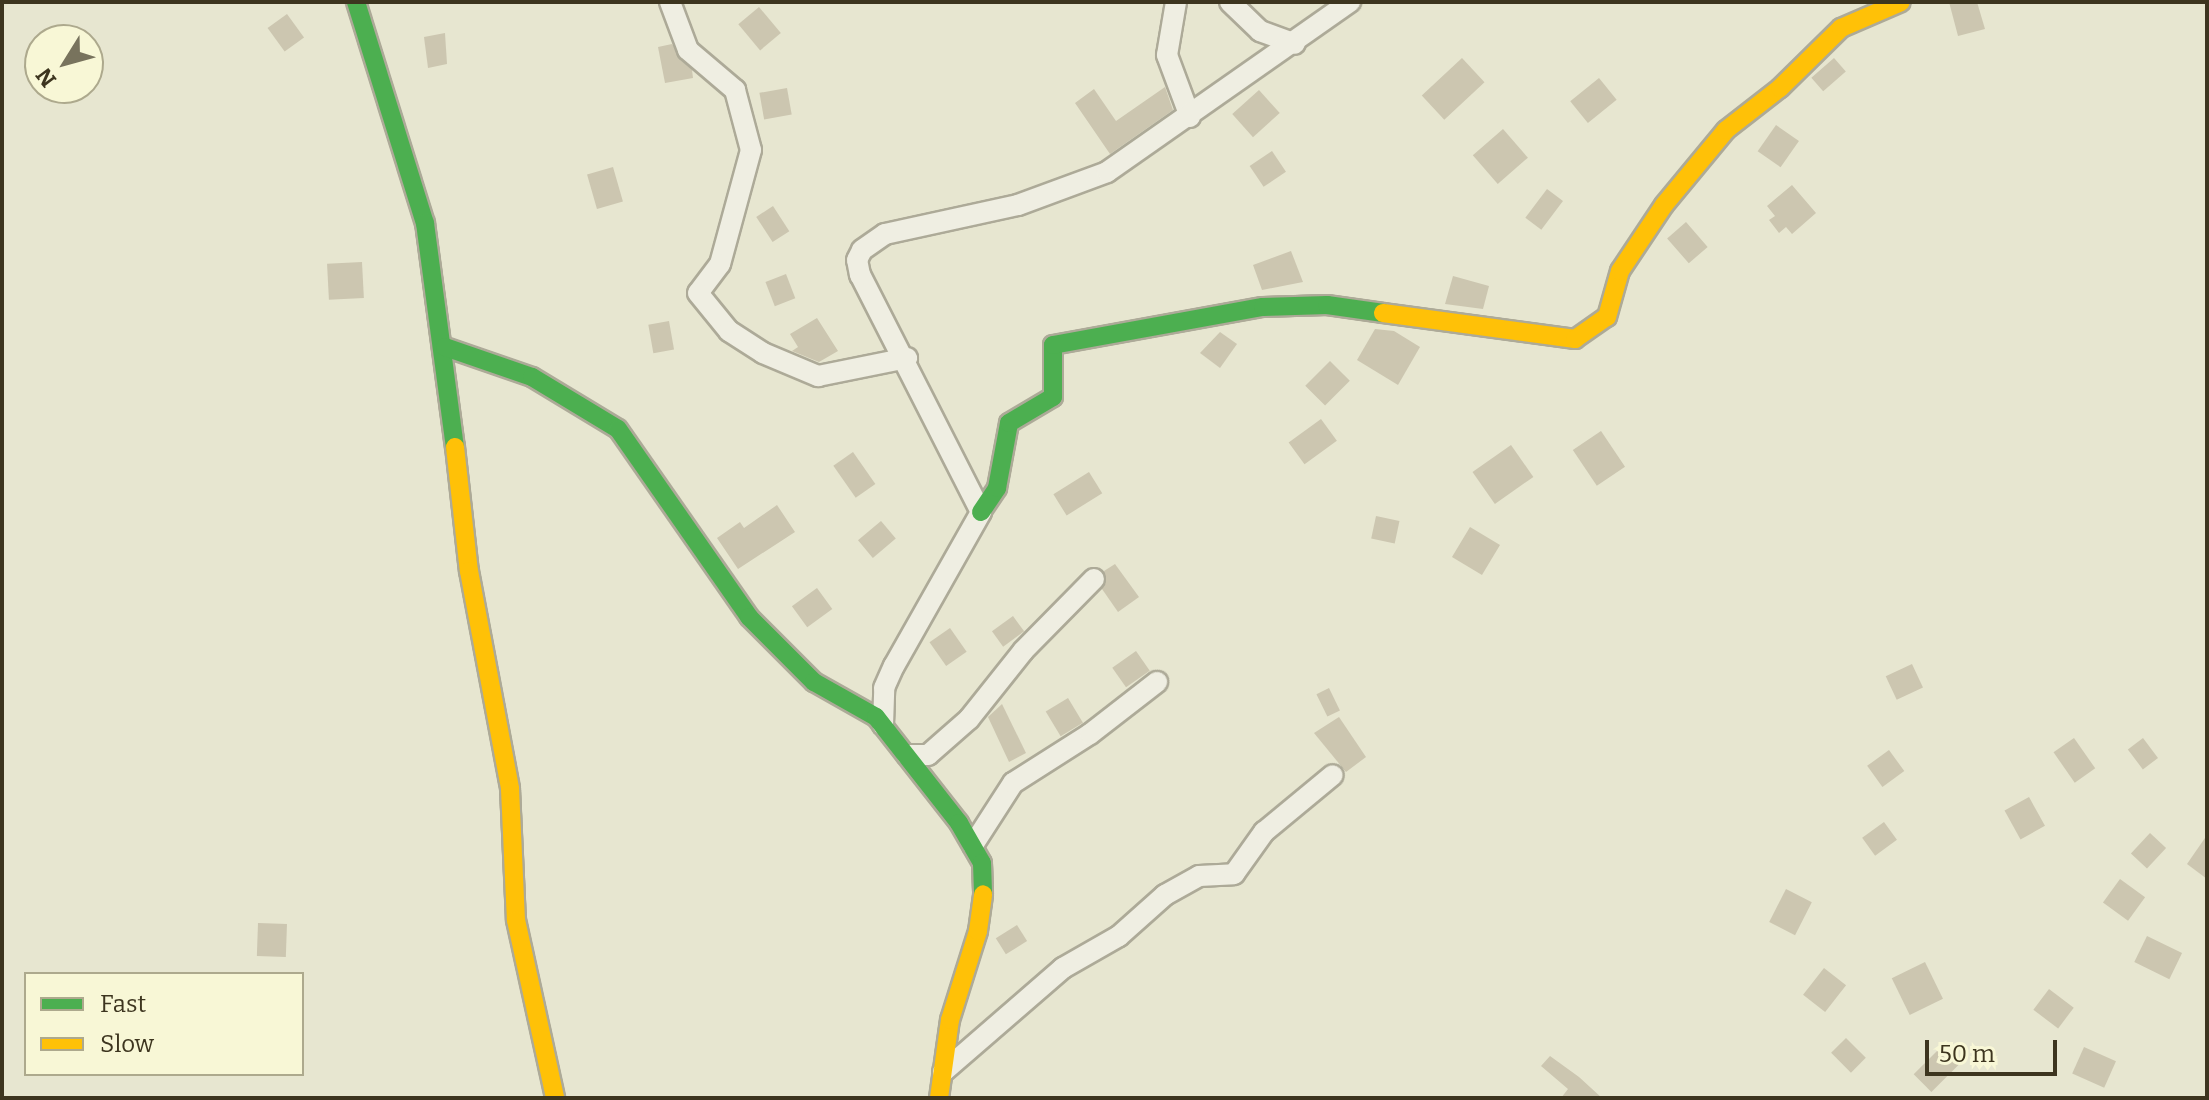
<!DOCTYPE html>
<html>
<head>
<meta charset="utf-8">
<style>
	body { margin:0 }
	#map { position:relative; width:2209px; height:1100px; overflow:hidden; background:#e7e6d0; font-family:Bitter,serif }
	div>[style] { position:absolute }
	.building>* { inset:0; background:#ccc6b0; transform-origin:0 0 }
	.roads { filter:drop-shadow(2px 0 #adaa98) drop-shadow(-2px 0 #adaa98) drop-shadow(0 2px #adaa98) drop-shadow(0 -2px #adaa98) }
	.street>* { height:20px; margin:-10px; padding:0 10px; transform-origin:10px; border-radius:10px; background:#efeee2 }
	.fast>* { height:18px; margin:-9px; padding:0 9px; transform-origin:9px; border-radius:9px; background:#4caf50 }
	.slow>* { height:18px; margin:-9px; padding:0 9px; transform-origin:9px; border-radius:9px; background:#ffc107 }
	span { translate:-50% -50%; white-space:nowrap; text-align:center; line-height:1.15; -webkit-text-stroke:7px #f8f7d6; paint-order:stroke }
	.frame { position:absolute; inset:0; border:4px solid #3d351f; pointer-events:none }
	.legend { position:absolute; left:24px; top:972px; width:280px; height:104px; box-sizing:border-box; background:#f8f7d6; border:2px solid #ada98d; margin:0; padding:10px 14px; list-style:none; font-size:24px; color:#3d351f }
	.legend li { display:flex; align-items:center; gap:16px; height:40px }
	.legend b { width:40px; border:2px solid #ada98d }
	.north { position:absolute; left:24px; top:24px; width:80px; height:80px; box-sizing:border-box; background:#f8f7d6; border:2px solid #ada98d; border-radius:50%; rotate:233deg; font-size:22px; font-weight:700; line-height:32px; text-align:center; color:#3d351f }
	.north::after { content:''; display:block; margin:auto; width:28px; height:36px; background:#78735d; clip-path:polygon(50% 0,100% 100%,50% 72%,0 100%) }
	.scale { position:absolute; left:1925px; top:1040px; width:132px; height:36px; box-sizing:border-box; border:4px solid #3d351f; border-top:0; padding-left:10px; font-size:24px; line-height:28px; white-space:nowrap; color:#3d351f; -webkit-text-stroke:6px #f8f7d6; paint-order:stroke }
</style>
</head>
<body>
<div id="map">
	<div class="building">
		<i style="clip-path:polygon(1949px 2px,1977px 2px,1985px 29px,1958px 36px)"></i>
		<i style="left:759px;top:7px;width:34px;height:27px;rotate:50deg"></i>
		<i style="left:287px;top:14px;width:29px;height:24px;rotate:54deg"></i>
		<i style="clip-path:polygon(445px 33px,447px 64px,428px 68px,424px 37px)"></i>
		<i style="clip-path:polygon(672px 44px,692px 70px,693px 78px,665px 83px,658px 47px)"></i>
		<i style="left:1462px;top:58px;width:33px;height:55px;rotate:47deg"></i>
		<i style="left:1834px;top:58px;width:18px;height:30px;rotate:49deg"></i>
		<i style="left:1599px;top:78px;width:28px;height:37px;rotate:51deg"></i>
		<i style="clip-path:polygon(1165px 87px,1173px 110px,1110px 154px,1075px 103px,1094px 89px,1116px 121px)"></i>
		<i style="left:787px;top:88px;width:27px;height:28px;rotate:80deg"></i>
		<i style="left:1259px;top:90px;width:31px;height:36px;rotate:48deg"></i>
		<i style="left:1776px;top:125px;width:28px;height:32px;rotate:35deg"></i>
		<i style="left:1503px;top:129px;width:38px;height:40px;rotate:49deg"></i>
		<i style="left:1272px;top:151px;width:25px;height:27px;rotate:56deg"></i>
		<i style="left:613px;top:167px;width:36px;height:27px;rotate:74deg"></i>
		<i style="clip-path:polygon(1792px 185px,1816px 213px,1792px 234px,1786px 227px,1779px 233px,1769px 220px,1775px 216px,1767px 206px)"></i>
		<i style="left:1547px;top:189px;width:20px;height:36px;rotate:37deg"></i>
		<i style="left:773px;top:206px;width:30px;height:20px;rotate:57deg"></i>
		<i style="left:1686px;top:222px;width:33px;height:25px;rotate:49deg"></i>
		<i style="clip-path:polygon(1291px 251px,1303px 282px,1262px 290px,1253px 265px)"></i>
		<i style="left:362px;top:262px;width:36px;height:35px;rotate:87deg"></i>
		<i style="left:786px;top:274px;width:26px;height:22px;rotate:69deg"></i>
		<i style="clip-path:polygon(1453px 276px,1489px 286px,1483px 309px,1445px 304px)"></i>
		<i style="clip-path:polygon(817px 318px,838px 351px,819px 362px,792px 351px,798px 347px,790px 334px)"></i>
		<i style="left:669px;top:321px;width:29px;height:21px;rotate:80deg"></i>
		<i style="clip-path:polygon(1375px 329px,1394px 331px,1420px 347px,1398px 385px,1357px 360px)"></i>
		<i style="clip-path:polygon(1220px 332px,1237px 344px,1220px 368px,1200px 353px)"></i>
		<i style="left:1330px;top:361px;width:28px;height:35px;rotate:45deg"></i>
		<i style="left:1321px;top:419px;width:27px;height:40px;rotate:54deg"></i>
		<i style="left:1601px;top:431px;width:43px;height:34px;rotate:56deg"></i>
		<i style="left:1511px;top:445px;width:39px;height:47px;rotate:55deg"></i>
		<i style="left:853px;top:452px;width:39px;height:24px;rotate:55deg"></i>
		<i style="left:1089px;top:472px;width:25px;height:42px;rotate:58deg"></i>
		<i style="clip-path:polygon(777px 505px,795px 532px,738px 569px,717px 538px,740px 522px,744px 528px)"></i>
		<i style="left:1376px;top:516px;width:24px;height:23px;rotate:12deg"></i>
		<i style="left:881px;top:521px;width:23px;height:30px;rotate:50deg"></i>
		<i style="left:1470px;top:527px;width:35px;height:35px;rotate:31deg"></i>
		<i style="clip-path:polygon(1115px 564px,1139px 597px,1118px 612px,1102px 589px,1104px 571px)"></i>
		<i style="left:817px;top:588px;width:26px;height:31px;rotate:54deg"></i>
		<i style="left:1013px;top:616px;width:19px;height:26px;rotate:54deg"></i>
		<i style="left:950px;top:628px;width:29px;height:25px;rotate:55deg"></i>
		<i style="left:1136px;top:651px;width:24px;height:29px;rotate:55deg"></i>
		<i style="left:1912px;top:664px;width:26px;height:29px;rotate:65deg"></i>
		<i style="left:1329px;top:688px;width:25px;height:14px;rotate:64deg"></i>
		<i style="left:1068px;top:698px;width:29px;height:26px;rotate:59deg"></i>
		<i style="clip-path:polygon(1002px 704px,1026px 753px,1009px 762px,988px 717px)"></i>
		<i style="clip-path:polygon(1339px 717px,1366px 757px,1346px 772px,1314px 733px)"></i>
		<i style="left:2074px;top:738px;width:37px;height:25px;rotate:55deg"></i>
		<i style="left:2143px;top:738px;width:25px;height:19px;rotate:53deg"></i>
		<i style="left:1889px;top:750px;width:26px;height:27px;rotate:54deg"></i>
		<i style="left:2029px;top:797px;width:33px;height:28px;rotate:61deg"></i>
		<i style="left:1884px;top:822px;width:22px;height:27px;rotate:54deg"></i>
		<i style="left:2150px;top:833px;width:22px;height:28px;rotate:43deg"></i>
		<i style="clip-path:polygon(2207px 835px,2207px 879px,2187px 864px)"></i>
		<i style="left:2120px;top:879px;width:31px;height:29px;rotate:36deg"></i>
		<i style="left:1786px;top:889px;width:29px;height:37px;rotate:27deg"></i>
		<i style="left:258px;top:923px;width:29px;height:33px;rotate:2deg"></i>
		<i style="left:1017px;top:925px;width:19px;height:25px;rotate:58deg"></i>
		<i style="left:2147px;top:936px;width:39px;height:29px;rotate:26deg"></i>
		<i style="left:1925px;top:962px;width:41px;height:37px;rotate:64deg"></i>
		<i style="left:1824px;top:968px;width:28px;height:34px;rotate:38deg"></i>
		<i style="left:2049px;top:989px;width:31px;height:26px;rotate:37deg"></i>
		<i style="left:1846px;top:1038px;width:28px;height:21px;rotate:45deg"></i>
		<i style="left:1942px;top:1046px;width:25px;height:40px;rotate:45deg"></i>
		<i style="left:2084px;top:1047px;width:35px;height:29px;rotate:24deg"></i>
		<i style="clip-path:polygon(1550px 1056px,1579px 1077px,1602px 1098px,1561px 1098px,1568px 1089px,1541px 1066px)"></i>
	</div>
	<div class="roads">
		<div class="street">
			<i style="left:670px;top:2px;width:51px;rotate:69.4deg"></i>
			<i style="left:688px;top:50px;width:62px;rotate:40.4deg"></i>
			<i style="left:735px;top:90px;width:62px;rotate:75.1deg"></i>
			<i style="left:751px;top:150px;width:118px;rotate:105.2deg"></i>
			<i style="left:720px;top:264px;width:36px;rotate:127deg"></i>
			<i style="left:698px;top:293px;width:49px;rotate:50.8deg"></i>
			<i style="left:729px;top:331px;width:40px;rotate:32.9deg"></i>
			<i style="left:763px;top:353px;width:60px;rotate:22.7deg"></i>
			<i style="left:818px;top:376px;width:91px;rotate:-11.4deg"></i>
			<i style="left:1176px;top:2px;width:54px;rotate:99.6deg"></i>
			<i style="left:1167px;top:55px;width:66px;rotate:69.6deg"></i>
			<i style="left:1230px;top:2px;width:42px;rotate:44deg"></i>
			<i style="left:1260px;top:31px;width:37px;rotate:20deg"></i>
			<i style="left:883px;top:725px;width:37px;rotate:-88deg"></i>
			<i style="left:884px;top:688px;width:24px;rotate:-66deg"></i>
			<i style="left:894px;top:666px;width:177px;rotate:-60.5deg"></i>
			<i style="left:981px;top:512px;width:266px;rotate:-117deg"></i>
			<i style="left:860px;top:275px;width:15px;rotate:-101deg"></i>
			<i style="left:857px;top:260px;width:11px;rotate:-63deg"></i>
			<i style="left:862px;top:250px;width:28px;rotate:-35deg"></i>
			<i style="left:885px;top:234px;width:136px;rotate:-12.3deg"></i>
			<i style="left:1018px;top:205px;width:95px;rotate:-20.3deg"></i>
			<i style="left:1107px;top:172px;width:297px;rotate:-35deg"></i>
			<i style="left:907px;top:755px;width:21px"></i>
			<i style="left:928px;top:755px;width:55px;rotate:-41.3deg"></i>
			<i style="left:969px;top:719px;width:87px;rotate:-51.5deg"></i>
			<i style="left:1023px;top:651px;width:101px;rotate:-45.4deg"></i>
			<i style="left:973px;top:845px;width:74px;rotate:-57.2deg"></i>
			<i style="left:1013px;top:783px;width:91px;rotate:-32.5deg"></i>
			<i style="left:1090px;top:734px;width:85px;rotate:-37.8deg"></i>
			<i style="left:943px;top:1072px;width:159px;rotate:-40.9deg"></i>
			<i style="left:1063px;top:968px;width:64px;rotate:-29.7deg"></i>
			<i style="left:1119px;top:936px;width:62px;rotate:-41.7deg"></i>
			<i style="left:1165px;top:895px;width:39px;rotate:-29deg"></i>
			<i style="left:1199px;top:876px;width:35px;rotate:-3deg"></i>
			<i style="left:1234px;top:874px;width:52px;rotate:-54.5deg"></i>
			<i style="left:1264px;top:832px;width:89px;rotate:-39.6deg"></i>
		</div>
		<div class="fast">
			<i style="left:356px;top:2px;width:232px;rotate:72.7deg"></i>
			<i style="left:425px;top:223px;width:226px;rotate:82.4deg"></i>
			<i style="left:445px;top:347px;width:92px;rotate:19deg"></i>
			<i style="left:532px;top:377px;width:100px;rotate:31.2deg"></i>
			<i style="left:618px;top:429px;width:229px;rotate:55.1deg"></i>
			<i style="left:749px;top:617px;width:92px;rotate:45deg"></i>
			<i style="left:814px;top:682px;width:71px;rotate:29.4deg"></i>
			<i style="left:876px;top:717px;width:135px;rotate:51.9deg"></i>
			<i style="left:959px;top:823px;width:46px;rotate:60.1deg"></i>
			<i style="left:982px;top:863px;width:31px;rotate:88deg"></i>
			<i style="left:981px;top:512px;width:29px;rotate:-56deg"></i>
			<i style="left:997px;top:488px;width:66px;rotate:-79.5deg"></i>
			<i style="left:1009px;top:423px;width:51px;rotate:-30.6deg"></i>
			<i style="left:1053px;top:397px;width:52px;rotate:-90deg"></i>
			<i style="left:1053px;top:345px;width:213px;rotate:-10.3deg"></i>
			<i style="left:1263px;top:307px;width:64px;rotate:-1.8deg"></i>
			<i style="left:1327px;top:305px;width:57px;rotate:8.1deg"></i>
		</div>
		<div class="slow">
			<i style="left:1383px;top:313px;width:194px;rotate:7.7deg"></i>
			<i style="left:1575px;top:339px;width:39px;rotate:-35deg"></i>
			<i style="left:1607px;top:317px;width:48px;rotate:-74.2deg"></i>
			<i style="left:1620px;top:271px;width:79px;rotate:-56.3deg"></i>
			<i style="left:1664px;top:205px;width:97px;rotate:-50.4deg"></i>
			<i style="left:1726px;top:130px;width:68px;rotate:-37.9deg"></i>
			<i style="left:1780px;top:88px;width:86px;rotate:-44.5deg"></i>
			<i style="left:1841px;top:28px;width:65px;rotate:-23.4deg"></i>
			<i style="left:455px;top:447px;width:125px;rotate:83.6deg"></i>
			<i style="left:469px;top:571px;width:222px;rotate:79.3deg"></i>
			<i style="left:510px;top:789px;width:131px;rotate:87.4deg"></i>
			<i style="left:516px;top:920px;width:182px;rotate:77.6deg"></i>
			<i style="left:939px;top:1098px;width:79px;rotate:-82deg"></i>
			<i style="left:950px;top:1020px;width:93px;rotate:-72.5deg"></i>
			<i style="left:978px;top:931px;width:37px;rotate:-82deg"></i>
		</div>
	</div>
	<div class="frame"></div>
	<ul class="legend">
	<li><b style="height:10px;background:#4caf50"></b>Fast</li>
	<li><b style="height:10px;background:#ffc107"></b>Slow</li>
	</ul>
	<div class="north">N</div>
	<div class="scale">50 m</div>
</div>
</body>
</html>
